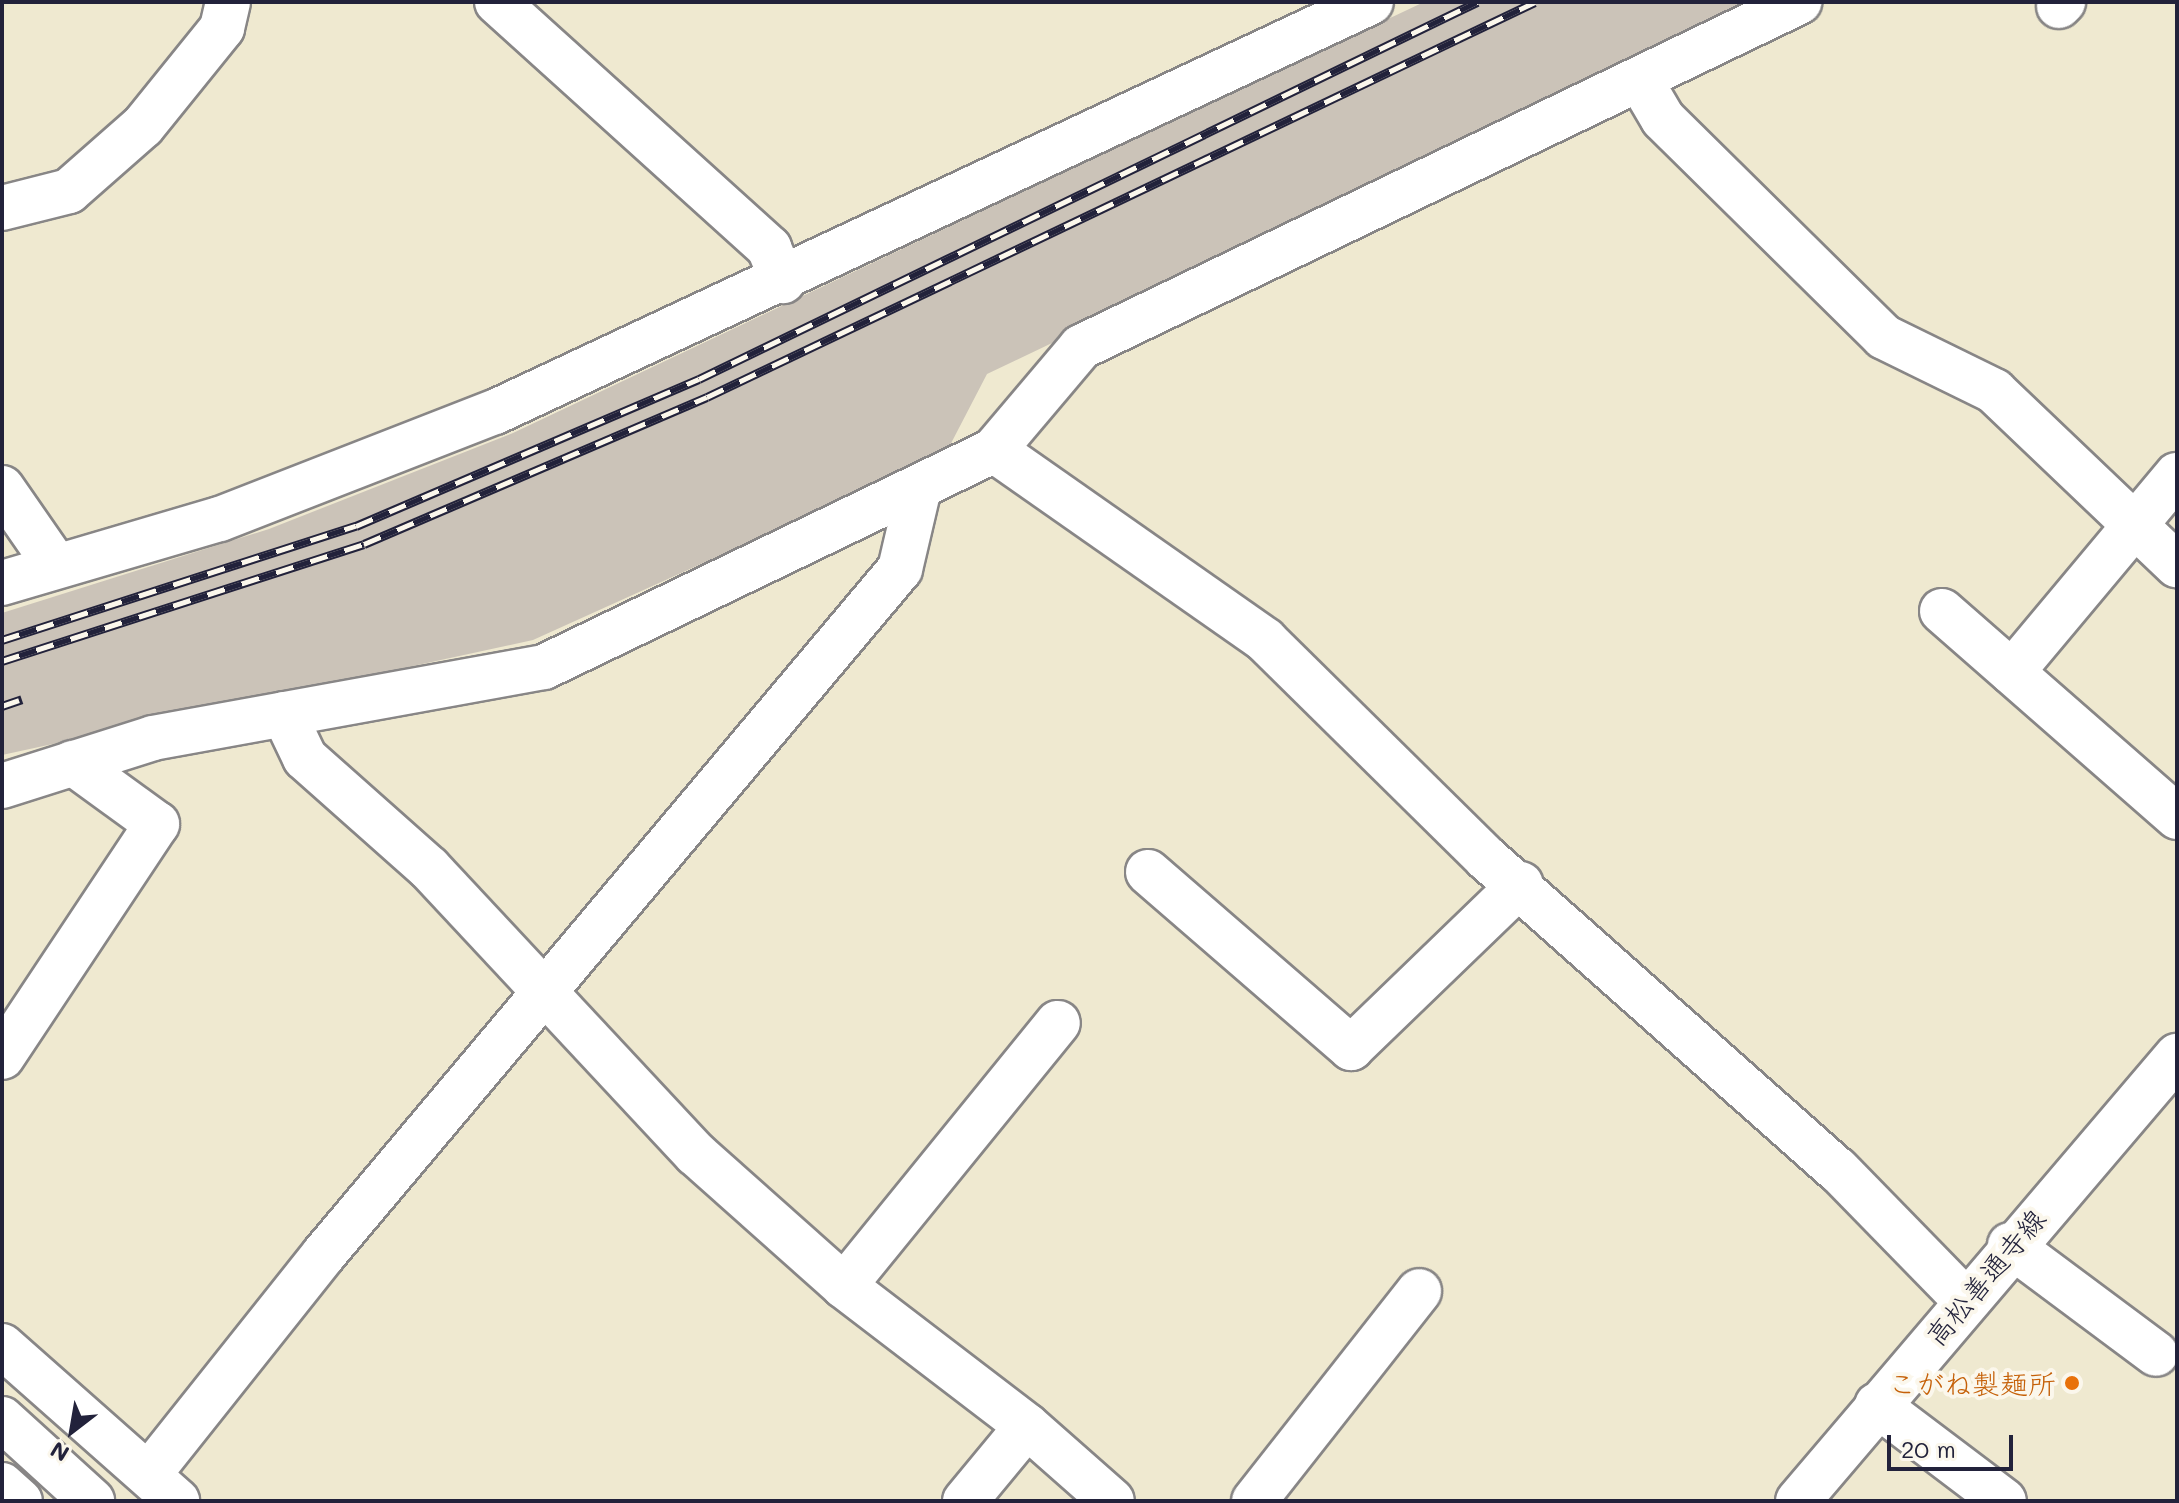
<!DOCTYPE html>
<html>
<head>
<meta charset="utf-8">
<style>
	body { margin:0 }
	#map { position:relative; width:2179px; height:1503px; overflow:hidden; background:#efe9d0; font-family:Mali,"Klee One",sans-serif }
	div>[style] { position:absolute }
	.industrial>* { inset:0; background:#cbc3b8 }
	.roads { filter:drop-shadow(2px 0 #888686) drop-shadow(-2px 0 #888686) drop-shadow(0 2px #888686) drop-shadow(0 -2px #888686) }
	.street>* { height:44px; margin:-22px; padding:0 22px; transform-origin:22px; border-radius:22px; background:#fff }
	.secondary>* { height:44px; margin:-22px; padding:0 22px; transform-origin:22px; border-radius:22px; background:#fff }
	.primary>* { height:44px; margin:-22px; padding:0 22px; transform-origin:22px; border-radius:22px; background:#fff }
	.rail>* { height:9px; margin-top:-4.5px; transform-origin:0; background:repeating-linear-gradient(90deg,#fbf7ec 0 18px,#22223b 0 36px); box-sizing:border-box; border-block:2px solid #22223b }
	.dots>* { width:22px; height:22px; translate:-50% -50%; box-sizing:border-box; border:4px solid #fbf7ec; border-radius:50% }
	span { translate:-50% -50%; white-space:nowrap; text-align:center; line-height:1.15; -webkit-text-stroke:8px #fbf7ec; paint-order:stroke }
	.street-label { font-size:28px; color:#22223b }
	.food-label { font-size:28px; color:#c56008 }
	.right { translate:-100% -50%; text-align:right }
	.frame { position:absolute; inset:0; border:4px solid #22223b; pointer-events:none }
	.north { position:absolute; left:32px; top:1391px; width:80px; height:80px; -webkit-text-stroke:6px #fbf7ec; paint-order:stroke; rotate:211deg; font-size:22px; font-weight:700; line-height:32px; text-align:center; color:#22223b }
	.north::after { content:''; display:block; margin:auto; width:28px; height:36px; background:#22223b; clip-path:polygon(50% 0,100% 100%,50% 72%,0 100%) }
	.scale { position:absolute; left:1887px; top:1435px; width:126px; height:36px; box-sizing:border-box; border:4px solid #22223b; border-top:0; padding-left:10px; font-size:24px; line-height:28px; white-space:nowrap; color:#22223b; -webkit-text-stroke:6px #fbf7ec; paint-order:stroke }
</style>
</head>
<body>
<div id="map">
	<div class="industrial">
		<i style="clip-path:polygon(1424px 2px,1766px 2px,987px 374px,946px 453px,533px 640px,2px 755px,2px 613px,269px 529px,513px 433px)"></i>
	</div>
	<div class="roads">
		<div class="street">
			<i style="left:497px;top:2px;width:367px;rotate:42.1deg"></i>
			<i style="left:769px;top:248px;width:36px;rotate:67deg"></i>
			<i style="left:2059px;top:6px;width:6px;rotate:-45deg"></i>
			<i style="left:1640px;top:80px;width:45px;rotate:59.5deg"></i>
			<i style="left:1663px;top:119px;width:310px;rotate:44.6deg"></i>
			<i style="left:1884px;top:337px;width:123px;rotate:26.1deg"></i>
			<i style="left:1994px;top:391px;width:253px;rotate:43.6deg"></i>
			<i style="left:2px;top:208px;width:69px;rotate:-14.2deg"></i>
			<i style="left:69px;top:191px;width:98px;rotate:-41.3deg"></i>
			<i style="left:143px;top:126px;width:126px;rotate:-51.1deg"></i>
			<i style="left:222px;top:28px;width:27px;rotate:-77deg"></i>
			<i style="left:994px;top:450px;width:331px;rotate:35deg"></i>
			<i style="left:1265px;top:640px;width:310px;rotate:44.6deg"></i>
			<i style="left:1486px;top:858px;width:470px;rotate:41.6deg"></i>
			<i style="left:1838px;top:1170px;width:182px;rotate:45.7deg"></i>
			<i style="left:2px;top:488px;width:95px;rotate:55.3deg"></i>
			<i style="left:2px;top:583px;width:227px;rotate:-16.4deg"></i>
			<i style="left:220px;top:519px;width:295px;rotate:-21.3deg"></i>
			<i style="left:495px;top:412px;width:967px;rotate:-25.08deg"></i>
			<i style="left:1942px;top:611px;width:313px;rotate:41.2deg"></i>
			<i style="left:2012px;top:672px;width:257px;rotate:-50.1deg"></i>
			<i style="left:284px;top:714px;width:49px;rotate:64.5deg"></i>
			<i style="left:305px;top:758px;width:166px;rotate:41.6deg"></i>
			<i style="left:429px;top:868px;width:391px;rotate:47deg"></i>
			<i style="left:696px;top:1154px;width:198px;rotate:41.7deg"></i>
			<i style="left:844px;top:1286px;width:230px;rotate:37.4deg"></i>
			<i style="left:1027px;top:1426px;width:113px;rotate:41.4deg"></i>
			<i style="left:2px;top:786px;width:158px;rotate:-17.6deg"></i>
			<i style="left:153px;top:738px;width:397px;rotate:-10.3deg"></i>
			<i style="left:544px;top:667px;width:500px;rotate:-25.7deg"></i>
			<i style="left:994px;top:450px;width:135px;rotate:-49.8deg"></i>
			<i style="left:1081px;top:347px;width:797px;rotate:-25.66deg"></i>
			<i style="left:1148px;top:872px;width:269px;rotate:40.9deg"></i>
			<i style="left:1351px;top:1048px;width:236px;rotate:-44deg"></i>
			<i style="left:2px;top:1057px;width:280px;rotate:-56.4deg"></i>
			<i style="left:157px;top:824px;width:104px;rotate:-144deg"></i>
			<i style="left:2010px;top:1245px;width:182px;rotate:36.7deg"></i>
			<i style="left:844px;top:1286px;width:339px;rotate:-50.9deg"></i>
			<i style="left:2px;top:1346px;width:234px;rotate:41.5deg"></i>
			<i style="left:1877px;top:1405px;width:159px;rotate:37.1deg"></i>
			<i style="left:149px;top:1474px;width:281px;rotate:-51.5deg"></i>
			<i style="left:324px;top:1254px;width:895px;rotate:-49.94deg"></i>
			<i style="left:900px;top:569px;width:83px;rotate:-76.8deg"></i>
			<i style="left:2px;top:1485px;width:24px;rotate:42deg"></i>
			<i style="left:965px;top:1501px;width:97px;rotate:-50.4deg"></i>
			<i style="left:1254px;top:1501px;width:267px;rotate:-51.8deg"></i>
		</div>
		<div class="secondary">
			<i style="left:2px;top:1419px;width:122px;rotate:42.3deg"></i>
		</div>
		<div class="primary">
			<i style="left:1798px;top:1501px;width:585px;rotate:-49.58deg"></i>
		</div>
	</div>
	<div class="rail">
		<i style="left:2px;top:640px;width:372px;rotate:-17.9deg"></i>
		<i style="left:356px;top:526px;width:373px;rotate:-23.2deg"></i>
		<i style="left:699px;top:379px;width:865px;rotate:-25.85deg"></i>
		<i style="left:2px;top:661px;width:380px;rotate:-17.9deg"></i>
		<i style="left:364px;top:544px;width:373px;rotate:-23.2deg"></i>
		<i style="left:707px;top:397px;width:917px;rotate:-25.5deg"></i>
		<i style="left:2px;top:706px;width:21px;rotate:-19deg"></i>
	</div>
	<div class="dots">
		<i style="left:2072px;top:1383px;background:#e8710a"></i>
	</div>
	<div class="street-label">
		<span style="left:1985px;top:1277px;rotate:-50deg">高松善通寺線</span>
	</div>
	<div class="food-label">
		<span class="right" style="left:2056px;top:1383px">こがね製麺所</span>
	</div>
	<div class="frame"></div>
	<div class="north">N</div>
	<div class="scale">20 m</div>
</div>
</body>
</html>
